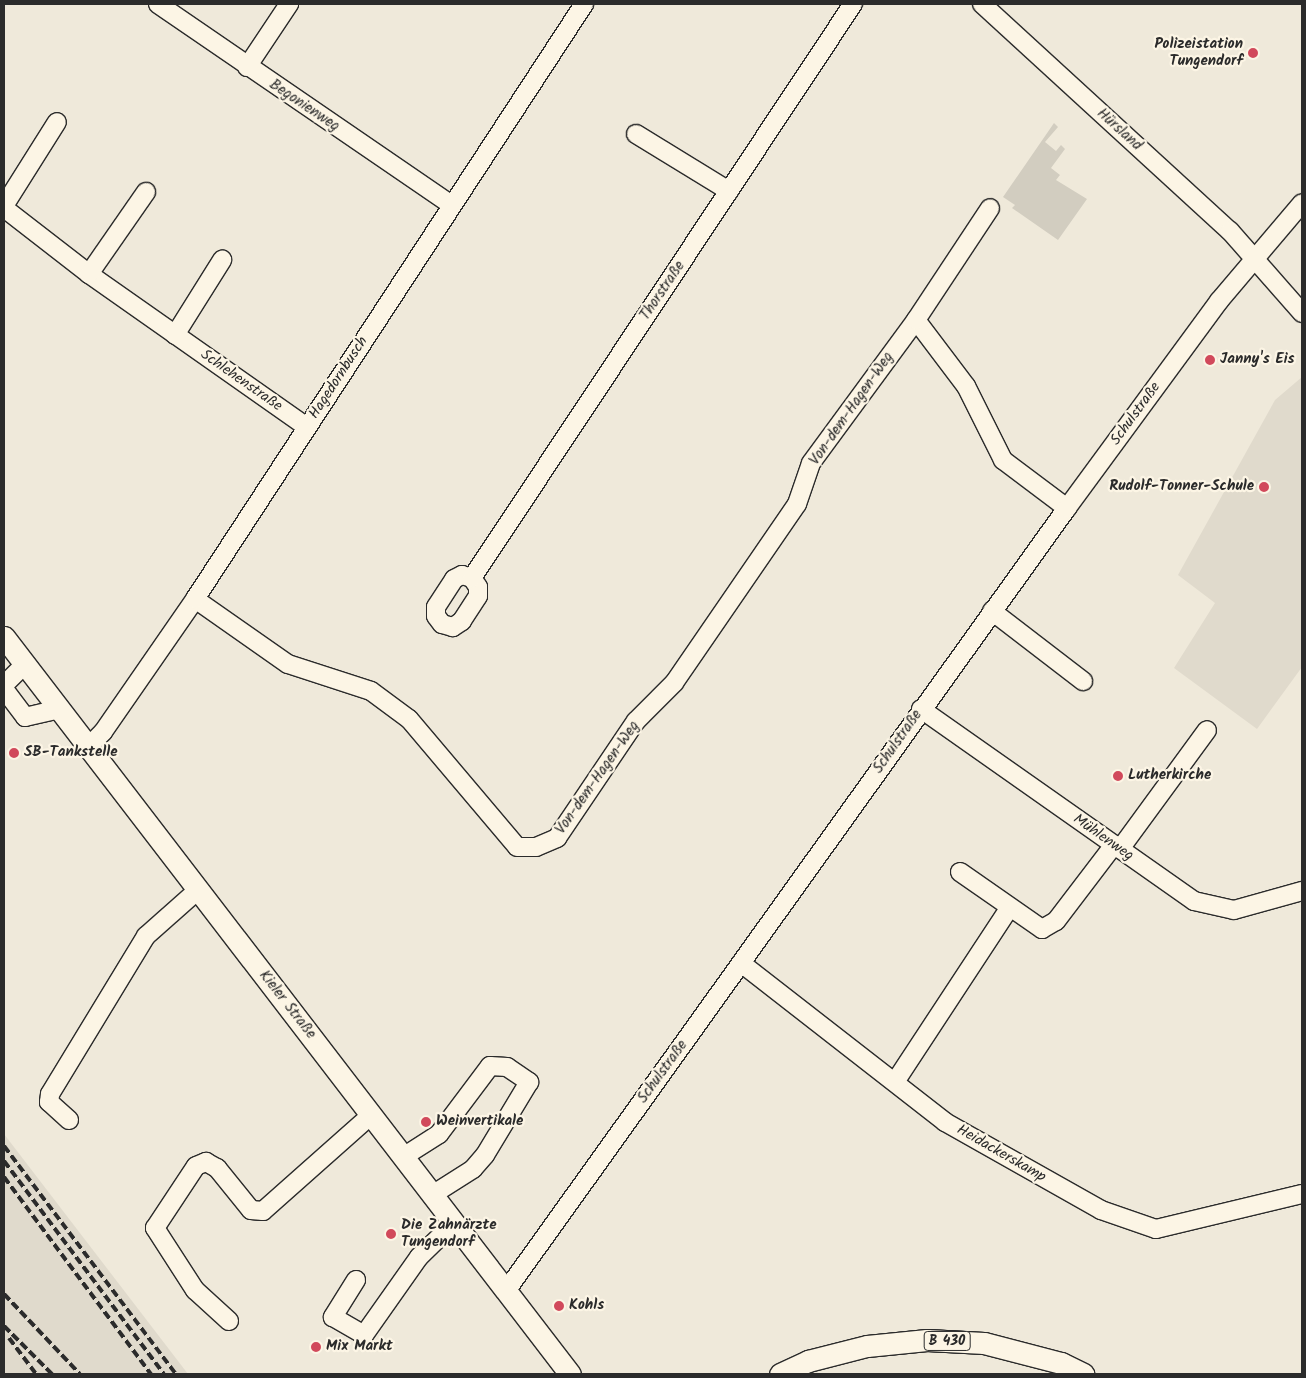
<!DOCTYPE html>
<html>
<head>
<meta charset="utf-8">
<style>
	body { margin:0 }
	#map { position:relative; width:1306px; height:1378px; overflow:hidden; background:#efe9da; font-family:Kalam,sans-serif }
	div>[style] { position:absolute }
	.built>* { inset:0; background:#e0dacc }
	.green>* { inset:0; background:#d2cdc0 }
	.roads { filter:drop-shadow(1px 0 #2b2b2b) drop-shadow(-1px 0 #2b2b2b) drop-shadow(0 1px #2b2b2b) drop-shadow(0 -1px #2b2b2b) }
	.minor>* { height:18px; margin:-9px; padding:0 9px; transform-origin:9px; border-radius:9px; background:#fcf5e5 }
	.major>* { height:21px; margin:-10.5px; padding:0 10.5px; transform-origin:10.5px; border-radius:10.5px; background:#fcf5e5 }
	.rail>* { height:4px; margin-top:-2px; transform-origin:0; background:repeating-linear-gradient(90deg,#2b2b2b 0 8px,transparent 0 12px) }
	.dots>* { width:14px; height:14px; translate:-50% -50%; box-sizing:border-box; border:2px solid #fcf5e5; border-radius:50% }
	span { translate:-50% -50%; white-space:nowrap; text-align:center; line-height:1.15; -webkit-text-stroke:4.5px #fcf5e5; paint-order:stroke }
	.shield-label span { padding:1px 4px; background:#fcf5e5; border:1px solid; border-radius:4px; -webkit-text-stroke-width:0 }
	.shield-label { font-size:14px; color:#2b2b2b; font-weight:700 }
	.poi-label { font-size:15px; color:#2b2b2b; font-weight:700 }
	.right { translate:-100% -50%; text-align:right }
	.left { translate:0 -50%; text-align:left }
	.street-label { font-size:15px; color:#2b2b2b }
	.frame { position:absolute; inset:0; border:5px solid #2b2b2b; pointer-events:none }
</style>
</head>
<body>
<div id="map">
	<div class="built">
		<i style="clip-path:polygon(1302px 377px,1302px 667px,1257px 729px,1174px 668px,1215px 603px,1178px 575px,1275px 400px)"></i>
		<i style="clip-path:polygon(4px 1134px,188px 1374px,4px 1374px)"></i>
	</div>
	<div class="green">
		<i style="clip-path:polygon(1054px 123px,1058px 127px,1045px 142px,1056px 151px,1061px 145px,1065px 149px,1051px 168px,1060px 175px,1056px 180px,1087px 199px,1058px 240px,1012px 208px,1015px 205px,1003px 197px)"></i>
	</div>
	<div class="roads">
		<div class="minor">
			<i style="left:158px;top:4px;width:356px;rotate:34.4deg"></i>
			<i style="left:982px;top:4px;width:336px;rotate:42.5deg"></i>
			<i style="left:1230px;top:231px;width:109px;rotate:48.7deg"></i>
			<i style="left:247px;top:67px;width:76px;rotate:-56.3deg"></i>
			<i style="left:636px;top:134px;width:109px;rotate:31.5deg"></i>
			<i style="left:4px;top:206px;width:99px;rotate:-57.8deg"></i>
			<i style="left:4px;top:208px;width:108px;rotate:37.8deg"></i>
			<i style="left:89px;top:274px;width:266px;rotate:35.1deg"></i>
			<i style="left:89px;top:274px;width:100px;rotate:-55.2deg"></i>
			<i style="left:916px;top:320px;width:83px;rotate:52.9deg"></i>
			<i style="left:966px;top:386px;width:83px;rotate:63.4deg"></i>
			<i style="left:1003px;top:460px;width:80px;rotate:36.9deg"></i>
			<i style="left:175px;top:335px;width:89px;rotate:-57.9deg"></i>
			<i style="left:462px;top:575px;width:10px;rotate:17deg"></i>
			<i style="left:472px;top:578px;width:11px;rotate:56deg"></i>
			<i style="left:478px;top:587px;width:9px;rotate:90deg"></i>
			<i style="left:478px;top:596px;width:30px;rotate:123deg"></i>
			<i style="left:462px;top:621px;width:11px;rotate:146deg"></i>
			<i style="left:453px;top:627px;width:11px;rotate:-165deg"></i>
			<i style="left:442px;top:624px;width:10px;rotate:-127deg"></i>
			<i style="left:436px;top:616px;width:9px;rotate:-90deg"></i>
			<i style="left:436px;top:607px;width:33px;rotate:-57deg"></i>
			<i style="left:454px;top:579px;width:9px;rotate:-27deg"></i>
			<i style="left:472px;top:578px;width:689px;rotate:-56.43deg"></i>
			<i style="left:195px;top:599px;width:113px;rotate:35deg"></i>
			<i style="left:288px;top:664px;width:87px;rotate:18deg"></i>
			<i style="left:371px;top:691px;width:47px;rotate:36.4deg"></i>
			<i style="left:409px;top:719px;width:167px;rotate:49.8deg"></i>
			<i style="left:517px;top:847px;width:19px"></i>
			<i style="left:536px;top:847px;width:23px;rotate:-23deg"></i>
			<i style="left:557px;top:838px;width:141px;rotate:-56deg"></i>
			<i style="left:636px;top:721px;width:54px;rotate:-45deg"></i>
			<i style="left:674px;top:683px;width:217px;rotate:-55.5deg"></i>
			<i style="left:797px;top:504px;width:43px;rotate:-71.1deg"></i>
			<i style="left:811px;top:463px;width:177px;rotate:-53.7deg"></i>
			<i style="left:916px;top:320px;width:134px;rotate:-56.5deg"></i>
			<i style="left:992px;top:611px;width:115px;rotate:37.6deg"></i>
			<i style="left:4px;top:685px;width:30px;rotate:-45deg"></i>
			<i style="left:4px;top:689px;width:35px;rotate:53deg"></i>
			<i style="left:25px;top:717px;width:35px;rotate:-13deg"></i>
			<i style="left:921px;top:709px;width:334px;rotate:35.1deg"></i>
			<i style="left:1194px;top:901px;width:41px;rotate:12.7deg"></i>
			<i style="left:1234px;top:910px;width:71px;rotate:-15.6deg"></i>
			<i style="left:88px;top:747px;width:21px;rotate:-45deg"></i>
			<i style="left:103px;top:732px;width:162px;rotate:-55.3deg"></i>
			<i style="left:195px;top:599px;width:711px;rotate:-56.82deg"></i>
			<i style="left:1120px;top:849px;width:147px;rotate:-53.8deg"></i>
			<i style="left:960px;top:872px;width:100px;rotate:34.8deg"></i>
			<i style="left:1042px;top:929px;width:16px;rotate:-30deg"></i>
			<i style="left:1056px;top:921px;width:96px;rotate:-52.7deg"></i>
			<i style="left:741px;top:963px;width:259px;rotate:37.9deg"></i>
			<i style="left:945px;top:1122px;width:179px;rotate:29.4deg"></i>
			<i style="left:1101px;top:1210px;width:58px;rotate:19.1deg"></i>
			<i style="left:1156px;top:1229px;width:150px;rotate:-13.5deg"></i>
			<i style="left:895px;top:1082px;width:209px;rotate:-56.7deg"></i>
			<i style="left:69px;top:1120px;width:27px;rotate:-138deg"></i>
			<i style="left:49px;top:1102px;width:8px;rotate:-83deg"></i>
			<i style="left:50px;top:1094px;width:185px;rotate:-58.7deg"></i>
			<i style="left:146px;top:936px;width:69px;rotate:-41.5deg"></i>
			<i style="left:403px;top:1157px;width:43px;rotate:-32.6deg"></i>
			<i style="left:439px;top:1134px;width:85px;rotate:-53.1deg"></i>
			<i style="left:490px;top:1066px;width:17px;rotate:3deg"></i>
			<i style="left:507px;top:1067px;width:27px;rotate:34deg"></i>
			<i style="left:529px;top:1082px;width:85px;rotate:121.1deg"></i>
			<i style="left:485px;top:1155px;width:18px;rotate:131deg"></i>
			<i style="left:473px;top:1169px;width:49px;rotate:147.6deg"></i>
			<i style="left:356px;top:1280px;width:44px;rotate:121.9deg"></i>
			<i style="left:333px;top:1317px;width:36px;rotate:30deg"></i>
			<i style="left:364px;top:1335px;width:95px;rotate:-54.8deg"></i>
			<i style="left:419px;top:1257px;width:49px;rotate:-44.2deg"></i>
			<i style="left:506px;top:1291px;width:963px;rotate:-54.38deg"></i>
			<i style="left:1067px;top:508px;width:257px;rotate:-53.7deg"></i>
			<i style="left:1219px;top:301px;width:128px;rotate:-49.7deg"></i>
			<i style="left:229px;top:1321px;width:46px;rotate:-137.6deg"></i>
			<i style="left:195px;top:1290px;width:74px;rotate:-122.8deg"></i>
			<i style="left:155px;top:1228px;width:74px;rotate:-56.5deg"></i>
			<i style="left:196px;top:1166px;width:11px;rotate:-22deg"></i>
			<i style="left:206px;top:1162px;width:13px;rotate:29deg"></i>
			<i style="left:217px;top:1168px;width:54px;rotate:51deg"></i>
			<i style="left:251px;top:1210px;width:12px;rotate:5deg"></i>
			<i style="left:263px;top:1211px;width:144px;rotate:-41.6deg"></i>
		</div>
		<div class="major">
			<i style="left:4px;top:637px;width:929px;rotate:52.48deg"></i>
			<i style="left:780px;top:1374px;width:31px;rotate:-25deg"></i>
			<i style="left:808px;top:1361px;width:61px;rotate:-14.3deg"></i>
			<i style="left:867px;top:1346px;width:60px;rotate:-5.7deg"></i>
			<i style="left:927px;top:1340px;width:57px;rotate:3deg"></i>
			<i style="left:984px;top:1343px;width:80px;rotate:14.6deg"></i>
			<i style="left:1061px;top:1363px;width:25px;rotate:26deg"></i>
		</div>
	</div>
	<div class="rail">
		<i style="left:4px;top:1146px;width:286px;rotate:53deg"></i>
		<i style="left:4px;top:1161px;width:266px;rotate:53.1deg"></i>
		<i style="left:4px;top:1177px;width:246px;rotate:53.3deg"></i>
		<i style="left:4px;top:1294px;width:110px;rotate:46.5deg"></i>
		<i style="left:4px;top:1326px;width:68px;rotate:45deg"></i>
		<i style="left:9px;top:1338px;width:45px;rotate:53.1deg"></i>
	</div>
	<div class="dots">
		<i style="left:1253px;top:53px;background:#d1495b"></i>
		<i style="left:1210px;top:360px;background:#d1495b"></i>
		<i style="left:1264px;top:487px;background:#d1495b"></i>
		<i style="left:14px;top:753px;background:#d1495b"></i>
		<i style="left:1118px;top:776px;background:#d1495b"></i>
		<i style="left:426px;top:1122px;background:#d1495b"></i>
		<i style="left:391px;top:1234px;background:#d1495b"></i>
		<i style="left:559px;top:1306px;background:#d1495b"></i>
		<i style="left:316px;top:1347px;background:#d1495b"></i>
	</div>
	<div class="shield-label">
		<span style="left:947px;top:1341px">B 430</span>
	</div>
	<div class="poi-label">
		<span class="right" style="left:1243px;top:53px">Polizeistation<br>Tungendorf</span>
		<span class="left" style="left:1220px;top:360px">Janny's Eis</span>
		<span class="right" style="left:1254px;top:487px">Rudolf-Tonner-Schule</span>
		<span class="left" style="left:24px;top:753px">SB-Tankstelle</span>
		<span class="left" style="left:1128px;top:776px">Lutherkirche</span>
		<span class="left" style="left:436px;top:1122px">Weinvertikale</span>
		<span class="left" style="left:401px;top:1234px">Die Zahnärzte<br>Tungendorf</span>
		<span class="left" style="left:569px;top:1306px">Kohls</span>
		<span class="left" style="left:326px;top:1347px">Mix Markt</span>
	</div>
	<div class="street-label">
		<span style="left:304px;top:106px;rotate:34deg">Begonienweg</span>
		<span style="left:1119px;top:130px;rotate:42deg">Hürsland</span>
		<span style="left:663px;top:291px;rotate:-56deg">Thorstraße</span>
		<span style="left:339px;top:378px;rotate:-57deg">Hagedornbusch</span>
		<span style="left:241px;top:381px;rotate:35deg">Schlehenstraße</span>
		<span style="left:852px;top:409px;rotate:-55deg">Von-dem-Hagen-Weg</span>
		<span style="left:1136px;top:414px;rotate:-54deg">Schulstraße</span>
		<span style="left:898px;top:742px;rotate:-55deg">Schulstraße</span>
		<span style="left:598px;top:778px;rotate:-55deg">Von-dem-Hagen-Weg</span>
		<span style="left:1103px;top:838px;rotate:35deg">Mühlenweg</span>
		<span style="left:287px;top:1005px;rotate:52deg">Kieler Straße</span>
		<span style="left:663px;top:1072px;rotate:-54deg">Schulstraße</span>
		<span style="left:1001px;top:1154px;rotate:30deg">Heidackerskamp</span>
	</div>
	<div class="frame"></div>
</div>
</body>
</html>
